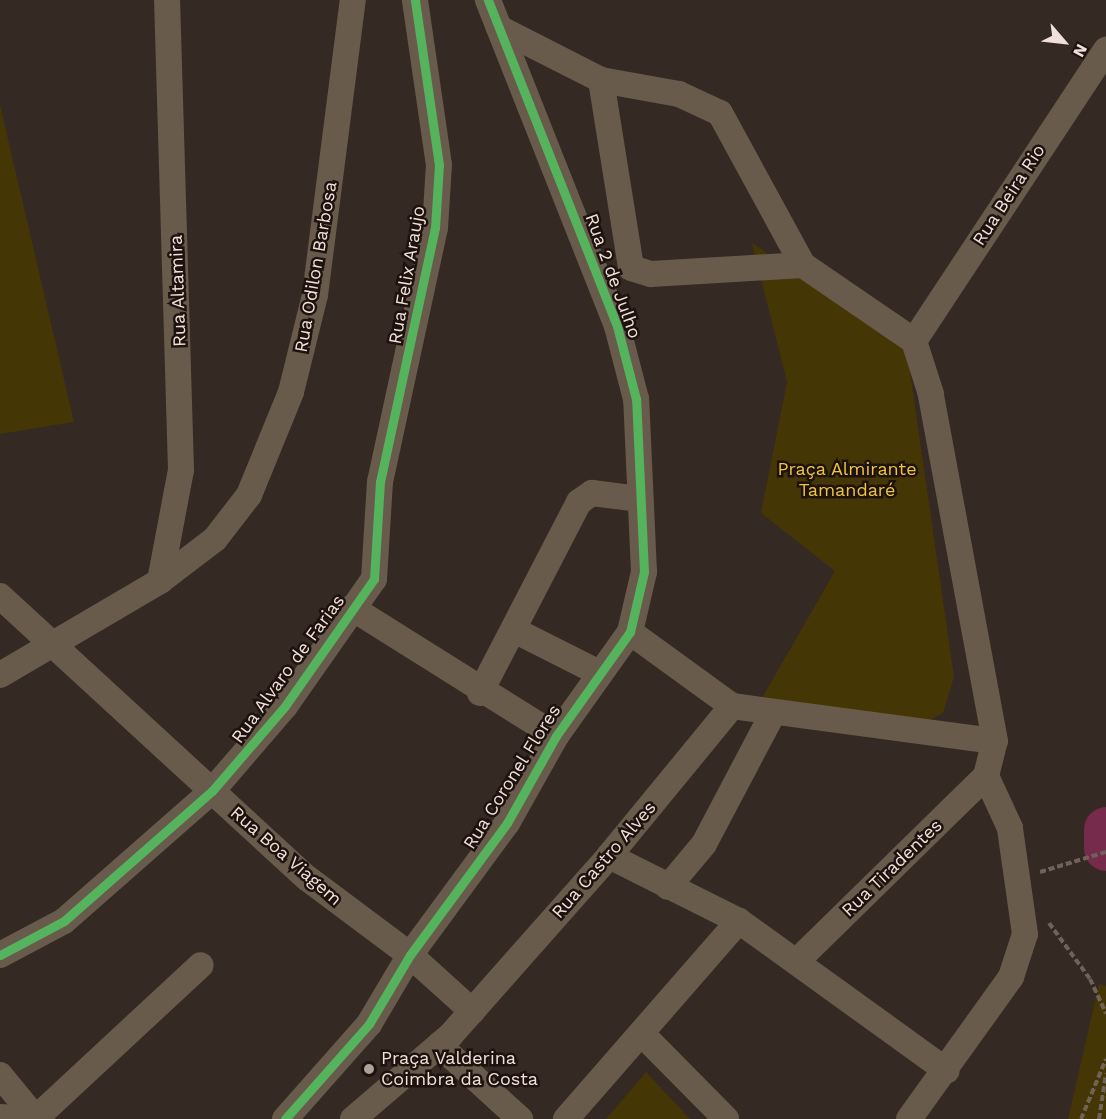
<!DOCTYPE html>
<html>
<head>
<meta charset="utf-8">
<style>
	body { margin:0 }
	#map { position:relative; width:1106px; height:1119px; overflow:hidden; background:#352924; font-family:"Work Sans",sans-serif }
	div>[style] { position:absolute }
	.green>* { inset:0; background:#453605 }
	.river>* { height:45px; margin:-22.5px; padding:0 22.5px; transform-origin:22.5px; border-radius:22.5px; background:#772b4c }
	.path>* { height:4px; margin-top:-2px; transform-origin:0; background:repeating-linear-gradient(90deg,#6f6359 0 6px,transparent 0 9px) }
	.minor>* { height:26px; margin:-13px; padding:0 13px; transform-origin:13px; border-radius:13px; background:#685b4c }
	.cycleway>* { height:9px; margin:-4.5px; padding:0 4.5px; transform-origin:4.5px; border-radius:4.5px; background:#56b35d }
	.dots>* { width:16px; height:16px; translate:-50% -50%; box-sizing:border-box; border:3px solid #1d120e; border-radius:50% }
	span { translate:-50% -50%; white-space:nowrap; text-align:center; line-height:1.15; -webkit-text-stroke:5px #1d120e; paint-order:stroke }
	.street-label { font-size:18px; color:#f0e0d9 }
	.park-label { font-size:18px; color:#efc43f }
	.poi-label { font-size:18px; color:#f0e0d9 }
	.left { translate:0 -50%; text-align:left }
	.north { position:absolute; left:1034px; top:12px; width:60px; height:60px; -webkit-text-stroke:4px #1d120e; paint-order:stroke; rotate:118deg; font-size:16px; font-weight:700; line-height:24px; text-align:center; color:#f0e0d9 }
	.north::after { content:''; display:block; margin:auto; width:21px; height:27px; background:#f0e0d9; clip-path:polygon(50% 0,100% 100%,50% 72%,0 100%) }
</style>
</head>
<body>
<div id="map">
	<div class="green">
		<i style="clip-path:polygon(0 105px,74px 422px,0 434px)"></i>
		<i style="clip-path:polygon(752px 243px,907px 351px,954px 677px,943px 713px,923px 723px,762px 698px,835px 571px,761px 513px,787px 382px)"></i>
		<i style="clip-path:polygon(1099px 984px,1106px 986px,1106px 1119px,1068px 1119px)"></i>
		<i style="clip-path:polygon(646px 1072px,690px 1119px,606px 1119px)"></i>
	</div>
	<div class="river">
		<i style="left:1106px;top:829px;width:19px;rotate:90deg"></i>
	</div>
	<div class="path">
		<i style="left:1040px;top:872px;width:69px;rotate:-16.9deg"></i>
		<i style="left:1049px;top:923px;width:69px;rotate:53.8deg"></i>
		<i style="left:1090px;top:979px;width:38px;rotate:65deg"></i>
		<i style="left:1081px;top:1119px;width:65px;rotate:-67.4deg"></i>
		<i style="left:1099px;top:1119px;width:46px;rotate:-81.2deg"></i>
	</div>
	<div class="minor">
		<i style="left:499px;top:28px;width:114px;rotate:27deg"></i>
		<i style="left:601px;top:80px;width:79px;rotate:10.2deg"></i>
		<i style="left:679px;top:94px;width:45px;rotate:24.9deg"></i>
		<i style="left:720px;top:113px;width:173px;rotate:61.4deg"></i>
		<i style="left:803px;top:265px;width:135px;rotate:34.4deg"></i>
		<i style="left:601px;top:80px;width:190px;rotate:80.9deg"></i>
		<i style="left:631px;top:268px;width:21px;rotate:17deg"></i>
		<i style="left:651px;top:274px;width:152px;rotate:-3.4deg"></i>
		<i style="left:914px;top:341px;width:349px;rotate:-56.6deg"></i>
		<i style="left:160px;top:581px;width:113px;rotate:-79.3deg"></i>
		<i style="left:181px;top:470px;width:470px;rotate:-91.7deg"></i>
		<i style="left:0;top:596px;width:417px;rotate:42.6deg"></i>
		<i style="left:307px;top:878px;width:129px;rotate:36.8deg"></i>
		<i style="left:410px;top:955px;width:84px;rotate:42.1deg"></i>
		<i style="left:352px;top:608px;width:241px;rotate:32.1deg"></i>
		<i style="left:516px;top:631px;width:93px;rotate:26.8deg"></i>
		<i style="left:630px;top:632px;width:126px;rotate:36deg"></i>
		<i style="left:732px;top:706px;width:265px;rotate:7.6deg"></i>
		<i style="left:0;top:675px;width:186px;rotate:-30.4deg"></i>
		<i style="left:160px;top:581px;width:69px;rotate:-37.4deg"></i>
		<i style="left:215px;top:539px;width:56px;rotate:-52.3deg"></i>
		<i style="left:249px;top:495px;width:111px;rotate:-67.8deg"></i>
		<i style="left:291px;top:392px;width:100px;rotate:-76.1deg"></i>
		<i style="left:315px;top:295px;width:297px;rotate:-82.7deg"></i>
		<i style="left:480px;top:693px;width:215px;rotate:-62.6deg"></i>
		<i style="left:579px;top:502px;width:16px;rotate:-35deg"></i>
		<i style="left:592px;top:493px;width:47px;rotate:7.3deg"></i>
		<i style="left:609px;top:856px;width:145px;rotate:26.6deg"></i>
		<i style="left:739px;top:921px;width:256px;rotate:35.8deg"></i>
		<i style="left:668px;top:887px;width:56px;rotate:-50.1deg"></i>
		<i style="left:704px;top:844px;width:146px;rotate:-62.2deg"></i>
		<i style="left:0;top:955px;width:72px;rotate:-28deg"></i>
		<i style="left:64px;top:921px;width:197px;rotate:-41.3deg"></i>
		<i style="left:212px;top:791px;width:112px;rotate:-49.3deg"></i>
		<i style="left:285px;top:706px;width:155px;rotate:-55deg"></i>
		<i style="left:374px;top:579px;width:97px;rotate:-86.5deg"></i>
		<i style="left:380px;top:482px;width:260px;rotate:-77.8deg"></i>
		<i style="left:435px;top:228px;width:63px;rotate:-86.4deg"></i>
		<i style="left:439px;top:165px;width:167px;rotate:-98.3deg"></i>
		<i style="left:797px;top:961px;width:264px;rotate:-44.4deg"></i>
		<i style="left:986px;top:776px;width:14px;rotate:69deg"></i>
		<i style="left:643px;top:1035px;width:118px;rotate:45.3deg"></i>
		<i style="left:439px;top:1045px;width:110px;rotate:42.4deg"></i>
		<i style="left:0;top:1075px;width:57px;rotate:50.7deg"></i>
		<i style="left:0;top:1117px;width:35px;rotate:3deg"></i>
		<i style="left:35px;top:1119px;width:226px;rotate:-42.9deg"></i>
		<i style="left:285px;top:1119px;width:127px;rotate:-48.5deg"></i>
		<i style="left:369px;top:1024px;width:80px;rotate:-59.3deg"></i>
		<i style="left:410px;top:955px;width:164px;rotate:-53.7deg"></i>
		<i style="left:507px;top:823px;width:100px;rotate:-60.6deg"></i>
		<i style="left:556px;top:736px;width:128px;rotate:-54.6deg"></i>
		<i style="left:630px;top:632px;width:62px;rotate:-76.9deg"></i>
		<i style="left:644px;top:572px;width:173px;rotate:-92.6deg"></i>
		<i style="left:636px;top:399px;width:75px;rotate:-104.6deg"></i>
		<i style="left:617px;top:326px;width:351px;rotate:-111.6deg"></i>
		<i style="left:353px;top:1119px;width:128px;rotate:-40.6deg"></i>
		<i style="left:450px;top:1036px;width:240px;rotate:-48.5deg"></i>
		<i style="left:609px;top:856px;width:194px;rotate:-50.6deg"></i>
		<i style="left:566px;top:1119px;width:263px;rotate:-48.9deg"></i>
		<i style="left:909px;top:1119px;width:175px;rotate:-54.3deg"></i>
		<i style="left:1011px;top:977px;width:45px;rotate:-72deg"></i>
		<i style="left:1025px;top:934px;width:107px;rotate:-98.1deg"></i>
		<i style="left:1010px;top:828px;width:57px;rotate:-114.8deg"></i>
		<i style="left:986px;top:776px;width:36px;rotate:-76deg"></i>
		<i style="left:995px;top:741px;width:353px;rotate:-100.5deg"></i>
		<i style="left:931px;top:394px;width:56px;rotate:-107.8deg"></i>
	</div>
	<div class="cycleway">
		<i style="left:0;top:955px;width:72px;rotate:-28deg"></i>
		<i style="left:64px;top:921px;width:197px;rotate:-41.3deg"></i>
		<i style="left:212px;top:791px;width:112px;rotate:-49.3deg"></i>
		<i style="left:285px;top:706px;width:155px;rotate:-55deg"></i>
		<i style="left:374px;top:579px;width:97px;rotate:-86.5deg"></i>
		<i style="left:380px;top:482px;width:260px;rotate:-77.8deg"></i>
		<i style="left:435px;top:228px;width:63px;rotate:-86.4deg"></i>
		<i style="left:439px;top:165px;width:167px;rotate:-98.3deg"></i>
		<i style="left:285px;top:1119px;width:127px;rotate:-48.5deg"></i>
		<i style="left:369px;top:1024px;width:80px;rotate:-59.3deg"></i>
		<i style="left:410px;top:955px;width:164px;rotate:-53.7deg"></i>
		<i style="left:507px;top:823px;width:100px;rotate:-60.6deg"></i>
		<i style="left:556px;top:736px;width:128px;rotate:-54.6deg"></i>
		<i style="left:630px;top:632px;width:62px;rotate:-76.9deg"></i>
		<i style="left:644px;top:572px;width:173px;rotate:-92.6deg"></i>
		<i style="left:636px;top:399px;width:75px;rotate:-104.6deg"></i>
		<i style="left:617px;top:326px;width:351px;rotate:-111.6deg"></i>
	</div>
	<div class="dots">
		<i style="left:369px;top:1069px;background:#afa09a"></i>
	</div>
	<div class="street-label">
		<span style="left:1009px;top:195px;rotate:-57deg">Rua Beira Rio</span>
		<span style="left:316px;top:267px;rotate:-80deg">Rua Odilon Barbosa</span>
		<span style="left:407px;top:275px;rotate:-80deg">Rua Felix Araujo</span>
		<span style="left:613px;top:276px;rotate:70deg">Rua 2 de Julho</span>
		<span style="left:178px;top:291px;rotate:-92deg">Rua Altamira</span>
		<span style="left:288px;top:669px;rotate:-54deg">Rua Alvaro de Farias</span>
		<span style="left:512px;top:777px;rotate:-58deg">Rua Coronel Flores</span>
		<span style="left:286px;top:856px;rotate:41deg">Rua Boa Viagem</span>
		<span style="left:604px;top:860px;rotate:-49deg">Rua Castro Alves</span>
		<span style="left:892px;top:868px;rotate:-44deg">Rua Tiradentes</span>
	</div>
	<div class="park-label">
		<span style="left:847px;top:480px">Praça Almirante<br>Tamandaré</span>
	</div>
	<div class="poi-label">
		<span class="left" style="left:381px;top:1069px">Praça Valderina<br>Coimbra da Costa</span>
	</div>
	<div class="north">N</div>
</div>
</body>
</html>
